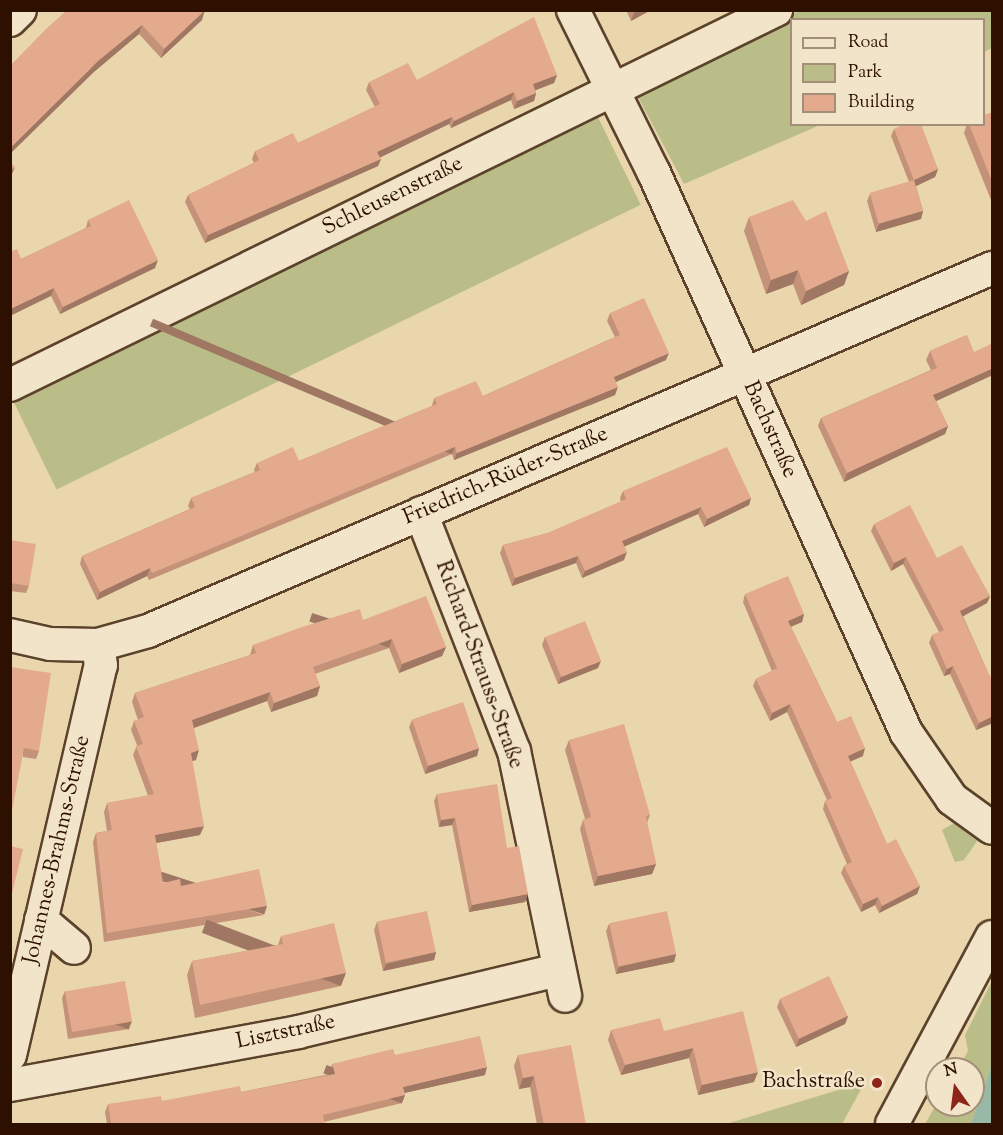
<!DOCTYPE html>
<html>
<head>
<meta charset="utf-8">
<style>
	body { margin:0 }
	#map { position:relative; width:1003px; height:1135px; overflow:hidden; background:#e9d6ac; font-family:"Sorts Mill Goudy",serif }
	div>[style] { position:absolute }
	.green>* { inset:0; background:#babd87; transform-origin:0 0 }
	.water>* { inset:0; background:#98b9a6 }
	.roads { filter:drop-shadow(2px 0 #5c422b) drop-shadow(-2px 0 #5c422b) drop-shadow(0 2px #5c422b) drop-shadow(0 -2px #5c422b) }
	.minor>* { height:32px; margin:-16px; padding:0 16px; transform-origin:16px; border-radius:16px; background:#f1e4c9 }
	.wall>* { inset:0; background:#c39279 }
	.shaded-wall>* { inset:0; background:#9f7763; transform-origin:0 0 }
	.building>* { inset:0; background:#e3aa8d; transform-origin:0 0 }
	.dots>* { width:16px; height:16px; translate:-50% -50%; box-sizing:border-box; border:3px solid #f1e4c9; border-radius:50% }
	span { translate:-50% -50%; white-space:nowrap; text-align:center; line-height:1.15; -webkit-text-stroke:5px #f1e4c9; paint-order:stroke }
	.street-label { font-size:22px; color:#2d1000 }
	.poi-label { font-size:22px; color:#2d1000 }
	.right { translate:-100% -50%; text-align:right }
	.frame { position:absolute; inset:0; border:12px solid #2d1000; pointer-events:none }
	.legend { position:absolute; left:790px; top:18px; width:195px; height:108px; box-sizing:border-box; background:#f1e4c9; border:2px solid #a38f79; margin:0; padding:8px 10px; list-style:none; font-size:18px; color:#2d1000 }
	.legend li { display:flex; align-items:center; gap:12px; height:30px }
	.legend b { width:30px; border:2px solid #a38f79 }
	.north { position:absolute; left:925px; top:1057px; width:60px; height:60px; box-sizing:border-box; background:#f1e4c9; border:2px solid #a38f79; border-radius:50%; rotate:346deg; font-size:16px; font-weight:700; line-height:24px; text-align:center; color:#2d1000 }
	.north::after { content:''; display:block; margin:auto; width:21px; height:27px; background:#8f2418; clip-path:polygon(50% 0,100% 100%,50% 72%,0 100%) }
</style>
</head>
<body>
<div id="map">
	<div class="green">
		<i style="clip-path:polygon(799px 11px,992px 11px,992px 48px,984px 52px,984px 20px,792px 20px,792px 124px,820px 125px,684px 184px,636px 93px)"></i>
		<i style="left:596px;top:113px;width:102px;height:650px;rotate:64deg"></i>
		<i style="clip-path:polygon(954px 823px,977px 841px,964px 860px,955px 862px,942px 830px)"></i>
		<i style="clip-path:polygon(992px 981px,992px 1064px,971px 1124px,925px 1124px,937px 1103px,973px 1105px,973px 1069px,958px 1069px,968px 1051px,965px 1035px)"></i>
		<i style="clip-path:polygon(865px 1082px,842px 1124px,726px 1124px)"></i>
	</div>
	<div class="water">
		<i style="clip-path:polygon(992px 1064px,992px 1124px,971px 1124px)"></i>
	</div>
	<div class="roads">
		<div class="minor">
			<i style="left:573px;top:10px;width:182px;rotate:63.6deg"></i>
			<i style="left:654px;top:173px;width:613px;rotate:65.73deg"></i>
			<i style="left:906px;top:732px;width:81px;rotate:55.5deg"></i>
			<i style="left:952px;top:799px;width:49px;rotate:35.9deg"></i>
			<i style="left:10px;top:20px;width:14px;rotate:-45deg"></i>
			<i style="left:10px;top:385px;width:853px;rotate:-26.08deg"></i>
			<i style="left:421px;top:513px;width:256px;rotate:68.7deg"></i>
			<i style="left:514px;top:751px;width:250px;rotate:78.2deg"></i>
			<i style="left:10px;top:635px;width:41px;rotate:12.7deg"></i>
			<i style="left:50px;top:644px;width:48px;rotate:1.2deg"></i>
			<i style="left:98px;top:645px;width:52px;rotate:-15.6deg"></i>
			<i style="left:148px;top:631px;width:919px;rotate:-23.27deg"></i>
			<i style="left:41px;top:920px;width:43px;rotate:40.3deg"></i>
			<i style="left:10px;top:1055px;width:400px;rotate:-76.9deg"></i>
			<i style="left:101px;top:665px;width:20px;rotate:-99deg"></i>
			<i style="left:10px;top:1085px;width:293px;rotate:-10.4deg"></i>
			<i style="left:298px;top:1032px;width:268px;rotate:-13.4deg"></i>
			<i style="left:892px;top:1124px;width:212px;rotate:-61.9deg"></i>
		</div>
	</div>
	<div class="wall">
		<i style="clip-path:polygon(626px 10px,651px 10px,631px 21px)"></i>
		<i style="clip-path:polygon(202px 20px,161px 58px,139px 34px,95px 71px,45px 30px)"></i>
		<i style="clip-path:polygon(557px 75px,554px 83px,535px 90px,536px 93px,534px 101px,514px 109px,511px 100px,451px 128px,449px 124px,380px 157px,381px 159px,378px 166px,205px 243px,185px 202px,188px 195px,254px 163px,252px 159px,255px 151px,298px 143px,375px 107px,366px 90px,369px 82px)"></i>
		<i style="clip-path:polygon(993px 112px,993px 205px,964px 133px,967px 124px,984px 124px)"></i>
		<i style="clip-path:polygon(894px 129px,938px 169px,935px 177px,916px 186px,923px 211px,921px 219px,876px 232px,867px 201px,870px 194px,909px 182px,891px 136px)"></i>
		<i style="clip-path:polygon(749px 217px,806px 221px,849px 271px,844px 285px,801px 305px,793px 284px,766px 294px,744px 231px)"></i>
		<i style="clip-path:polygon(88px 220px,155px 268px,60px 314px,51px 296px,21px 259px,86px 228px)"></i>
		<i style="clip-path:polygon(610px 313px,666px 360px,616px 382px,615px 395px,454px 460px,452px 454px,149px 580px,147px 576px,97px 600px,80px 564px,82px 556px,190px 509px,188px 506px,191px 498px,255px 472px,254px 470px,257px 463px,299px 461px,432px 406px,434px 398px,483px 396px,615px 337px,607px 321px)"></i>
		<i style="clip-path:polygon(967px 335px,936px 401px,948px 426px,945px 434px,844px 482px,818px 426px,821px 418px,931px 370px,926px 360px,930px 351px)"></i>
		<i style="clip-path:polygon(623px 491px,751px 498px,749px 505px,704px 527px,698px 514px,624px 546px,624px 560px,582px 578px,576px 563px,512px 586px,500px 553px,503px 545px,548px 533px,621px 502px,620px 498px)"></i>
		<i style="clip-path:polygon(874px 524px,937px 558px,990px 596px,987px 603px,963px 616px,990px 677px,993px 676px,993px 723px,976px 730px,950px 674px,944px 676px,929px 643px,932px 635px,939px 632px,903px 564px,891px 571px,871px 531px)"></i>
		<i style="clip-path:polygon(10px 540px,29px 586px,26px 593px,10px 591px)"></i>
		<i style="clip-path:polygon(745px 594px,804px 614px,802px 622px,791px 627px,837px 722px,863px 756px,850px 761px,887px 844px,920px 886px,917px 894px,879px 913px,875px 905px,861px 912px,841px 873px,844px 866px,847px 864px,823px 809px,825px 801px,827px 800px,787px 712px,770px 721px,753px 686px,756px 679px,772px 671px,743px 602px)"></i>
		<i style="clip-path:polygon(363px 620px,446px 647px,442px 656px,399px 673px,389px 648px,315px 674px,320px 686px,317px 696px,271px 712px,267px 701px,194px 728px,196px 760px,192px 761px,200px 835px,156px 843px,163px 883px,181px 886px,264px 915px,104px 942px,93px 842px,96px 833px,107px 831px,104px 812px,107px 803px,148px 796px,133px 755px,137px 745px,131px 730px,134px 721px,138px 720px,132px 702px,135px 693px,250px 655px,253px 645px)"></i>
		<i style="clip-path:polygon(545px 637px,598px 668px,558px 684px,542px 645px)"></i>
		<i style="clip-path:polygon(10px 667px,39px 751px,36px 759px,23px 757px)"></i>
		<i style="clip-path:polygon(412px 720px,479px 748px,477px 756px,425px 774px,409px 727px)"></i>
		<i style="clip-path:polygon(569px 740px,650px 815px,647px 823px,656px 864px,652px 874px,594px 886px,580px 829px,583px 820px,585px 819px,565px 750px)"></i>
		<i style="clip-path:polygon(437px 794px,507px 848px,528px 894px,525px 902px,469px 912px,452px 825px,439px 827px,434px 801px)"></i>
		<i style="clip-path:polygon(377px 922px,436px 952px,434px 960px,383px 971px,374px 930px)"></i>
		<i style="clip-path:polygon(609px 924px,676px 954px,674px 962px,616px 974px,606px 931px)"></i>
		<i style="clip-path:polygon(281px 936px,341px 986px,195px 1018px,187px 975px,192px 961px,278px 945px)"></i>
		<i style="clip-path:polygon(65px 991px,129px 1029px,68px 1039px,62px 998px)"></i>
		<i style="clip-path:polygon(780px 999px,848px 1016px,845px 1024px,796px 1047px,777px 1007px)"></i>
		<i style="clip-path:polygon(611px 1030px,664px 1031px,754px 1082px,698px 1095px,689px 1058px,621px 1075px,608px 1040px)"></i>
		<i style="clip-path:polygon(395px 1055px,485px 1075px,404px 1093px,405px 1095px,402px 1103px,324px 1122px,107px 1124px,105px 1112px,108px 1104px,162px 1101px,241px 1092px,330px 1074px,330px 1071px,332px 1064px)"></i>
		<i style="clip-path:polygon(518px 1055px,586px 1125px,537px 1125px,530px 1087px,519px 1089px,514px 1066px)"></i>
	</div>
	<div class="shaded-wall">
		<i style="clip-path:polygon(205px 10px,202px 20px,161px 58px,164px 49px)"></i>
		<i style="clip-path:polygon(640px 10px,651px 10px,631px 21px,634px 13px)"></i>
		<i style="clip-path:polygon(142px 25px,139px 34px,95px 71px,10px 154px,10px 148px,98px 61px)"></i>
		<i style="clip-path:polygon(557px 75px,554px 83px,531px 92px,533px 84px)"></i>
		<i style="clip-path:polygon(514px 92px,511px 100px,451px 128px,454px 121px)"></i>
		<i style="clip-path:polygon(536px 93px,534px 101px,514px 109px,517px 101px)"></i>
		<i style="clip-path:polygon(452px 117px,449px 124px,375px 160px,377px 152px)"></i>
		<i style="clip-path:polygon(381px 159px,378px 166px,205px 243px,208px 235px)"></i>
		<i style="clip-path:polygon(15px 167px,11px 176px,10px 177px,10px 171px)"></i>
		<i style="clip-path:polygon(938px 169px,935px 177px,912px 188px,914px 180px)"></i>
		<i style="clip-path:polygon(923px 211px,921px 219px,876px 232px,879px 224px)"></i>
		<i style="clip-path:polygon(158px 260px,155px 268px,60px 314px,63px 307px)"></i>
		<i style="clip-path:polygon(798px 270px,793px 284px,766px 294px,771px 280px)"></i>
		<i style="clip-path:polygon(849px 271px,844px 285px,801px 305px,806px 291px)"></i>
		<i style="clip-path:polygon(54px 288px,51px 296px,10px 316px,10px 309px)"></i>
		<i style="clip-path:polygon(669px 353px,666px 360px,611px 384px,614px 377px)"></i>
		<i style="clip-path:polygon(993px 368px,993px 375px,930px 404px,933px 395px)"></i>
		<i style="clip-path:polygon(618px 387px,615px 395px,454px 460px,457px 453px)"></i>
		<i style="clip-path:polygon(948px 426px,945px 434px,844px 482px,847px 473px)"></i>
		<i style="left:455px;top:447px;width:8px;height:328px;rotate:113deg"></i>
		<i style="clip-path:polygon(751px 498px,749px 505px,704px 527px,707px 519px)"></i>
		<i style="clip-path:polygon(701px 507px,698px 514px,619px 549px,622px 541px)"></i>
		<i style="clip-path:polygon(627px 552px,624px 560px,582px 578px,585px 571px)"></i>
		<i style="clip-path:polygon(578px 556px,576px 563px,512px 586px,515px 578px)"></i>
		<i style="clip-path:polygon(906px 557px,903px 564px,891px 571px,894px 563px)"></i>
		<i style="clip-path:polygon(150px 568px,147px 576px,97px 600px,100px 592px)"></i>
		<i style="clip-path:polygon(990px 596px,987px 603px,958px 619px,960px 611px)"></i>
		<i style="clip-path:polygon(804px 614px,802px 622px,785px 629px,788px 621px)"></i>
		<i style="left:392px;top:639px;width:9px;height:84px;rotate:108deg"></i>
		<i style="clip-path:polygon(446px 647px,442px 656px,399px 673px,402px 664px)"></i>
		<i style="clip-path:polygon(601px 661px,598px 668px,558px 684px,561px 677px)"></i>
		<i style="clip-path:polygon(953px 666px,950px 674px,944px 676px,947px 669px)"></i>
		<i style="clip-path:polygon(320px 686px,317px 696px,271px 712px,274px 703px)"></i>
		<i style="clip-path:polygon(270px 692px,267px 701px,188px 730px,192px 720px)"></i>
		<i style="clip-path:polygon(790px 704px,787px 712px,770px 721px,772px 713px)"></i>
		<i style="clip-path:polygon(993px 716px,993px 723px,976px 730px,979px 723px)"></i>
		<i style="clip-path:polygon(479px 748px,477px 756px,425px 774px,428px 766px)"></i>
		<i style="clip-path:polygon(865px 748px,863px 756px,845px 764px,848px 756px)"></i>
		<i style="clip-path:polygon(199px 750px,196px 760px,188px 762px,191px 753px)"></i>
		<i style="clip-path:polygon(455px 818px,452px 825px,439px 827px,441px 820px)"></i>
		<i style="clip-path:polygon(204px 826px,200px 835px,151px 844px,155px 835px)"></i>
		<i style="clip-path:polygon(656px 864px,652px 874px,594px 886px,598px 876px)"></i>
		<i style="clip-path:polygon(920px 886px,917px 894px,879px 913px,882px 906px)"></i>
		<i style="clip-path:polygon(528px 894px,525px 902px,469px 912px,472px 905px)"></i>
		<i style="clip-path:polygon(878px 897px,875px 905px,861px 912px,863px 904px)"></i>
		<i style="left:267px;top:906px;width:9px;height:162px;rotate:108deg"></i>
		<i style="clip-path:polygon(436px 952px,434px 960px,383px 971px,386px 964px)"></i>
		<i style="clip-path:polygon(676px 954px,674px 962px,616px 974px,619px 967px)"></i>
		<i style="left:346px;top:973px;width:14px;height:149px;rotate:111deg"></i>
		<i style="clip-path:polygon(848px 1016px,845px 1024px,796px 1047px,799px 1039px)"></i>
		<i style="left:132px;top:1021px;width:9px;height:62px;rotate:111deg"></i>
		<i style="clip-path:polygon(693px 1048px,689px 1058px,621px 1075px,625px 1065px)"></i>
		<i style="clip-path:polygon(487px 1067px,485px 1075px,400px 1094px,403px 1087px)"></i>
		<i style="clip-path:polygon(758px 1072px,754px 1082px,698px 1095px,702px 1085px)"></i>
		<i style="clip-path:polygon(534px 1076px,530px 1087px,519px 1089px,523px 1078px)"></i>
		<i style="left:405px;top:1095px;width:9px;height:84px;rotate:111deg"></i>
	</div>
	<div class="building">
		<i style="clip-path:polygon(67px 10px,205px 10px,164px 49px,142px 25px,98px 61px,10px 148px,10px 66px,45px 30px)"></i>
		<i style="clip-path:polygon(534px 17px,557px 75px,533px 84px,536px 93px,517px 101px,514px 92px,454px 121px,452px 117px,377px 152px,381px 159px,208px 235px,188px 195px,259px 160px,255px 151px,293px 133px,298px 143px,380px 104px,369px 82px,408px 63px,417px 80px)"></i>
		<i style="clip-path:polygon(993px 112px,993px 184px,969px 124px,984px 124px,984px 115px)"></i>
		<i style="clip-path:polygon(904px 124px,921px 124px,938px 169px,914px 180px,894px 129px)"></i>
		<i style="clip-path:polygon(10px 162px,15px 167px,10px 171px)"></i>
		<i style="left:914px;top:180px;width:32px;height:46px;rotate:74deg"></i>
		<i style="clip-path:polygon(129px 200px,158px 260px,63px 307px,54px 288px,10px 309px,10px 252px,17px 249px,21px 259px,91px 226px,88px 220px)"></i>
		<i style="clip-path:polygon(793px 200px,806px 221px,826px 211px,849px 271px,806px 291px,798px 270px,771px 280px,749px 217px)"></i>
		<i style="clip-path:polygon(644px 298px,669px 353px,614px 377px,618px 387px,457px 453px,455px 447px,152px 573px,150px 568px,100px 592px,82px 556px,195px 507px,191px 498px,260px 470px,257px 463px,293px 447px,299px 461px,437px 404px,434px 398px,476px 381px,483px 396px,620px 335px,610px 313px)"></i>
		<i style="clip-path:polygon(967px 335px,974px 352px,993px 343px,993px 368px,933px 395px,948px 426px,847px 473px,821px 418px,937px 368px,930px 351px)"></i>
		<i style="clip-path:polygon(727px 447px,751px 498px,707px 519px,701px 507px,622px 541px,627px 552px,585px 571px,578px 556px,515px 578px,503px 545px,548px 533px,626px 499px,623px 491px)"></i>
		<i style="clip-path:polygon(910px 505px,937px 558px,962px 545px,990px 596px,960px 611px,990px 677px,993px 676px,993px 716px,979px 723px,953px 666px,947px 669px,932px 635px,944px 630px,906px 557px,894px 563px,874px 524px)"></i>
		<i style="clip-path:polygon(10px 540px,36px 544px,29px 586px,10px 583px)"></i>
		<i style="clip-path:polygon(788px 576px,804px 614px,788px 621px,837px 722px,851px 716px,865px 748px,848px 756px,887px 844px,896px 839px,920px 886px,882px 906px,878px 897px,863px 904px,844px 866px,852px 862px,825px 801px,832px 798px,790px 704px,772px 713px,756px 679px,777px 668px,745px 594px)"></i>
		<i style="clip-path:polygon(426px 596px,446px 647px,402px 664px,392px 639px,313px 667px,320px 686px,274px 703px,270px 692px,192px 720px,199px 750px,191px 753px,204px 826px,155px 835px,163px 883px,180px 879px,181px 886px,259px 869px,267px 906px,107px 933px,96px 833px,112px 830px,107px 803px,154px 794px,136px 746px,143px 744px,134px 721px,144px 717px,135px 693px,256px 653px,253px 645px,299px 628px,360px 609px,363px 620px)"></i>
		<i style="left:585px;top:621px;width:43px;height:43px;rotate:68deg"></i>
		<i style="clip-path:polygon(10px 667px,51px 673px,39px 751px,24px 748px,10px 821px)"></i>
		<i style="left:463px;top:702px;width:49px;height:54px;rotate:71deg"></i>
		<i style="clip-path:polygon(624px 724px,650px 815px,646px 816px,656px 864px,598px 876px,583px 820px,591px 817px,569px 740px)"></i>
		<i style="clip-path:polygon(497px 784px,507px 848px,519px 846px,528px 894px,472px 905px,455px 818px,441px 820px,437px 794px)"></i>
		<i style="clip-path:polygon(10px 846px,23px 849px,10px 901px)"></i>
		<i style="left:427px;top:911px;width:42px;height:51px;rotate:78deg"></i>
		<i style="left:667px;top:911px;width:44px;height:59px;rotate:78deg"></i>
		<i style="clip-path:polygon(334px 923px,346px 973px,200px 1005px,192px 961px,283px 944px,281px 936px)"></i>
		<i style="left:829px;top:976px;width:44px;height:54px;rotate:65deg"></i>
		<i style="left:125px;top:981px;width:41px;height:61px;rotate:80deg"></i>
		<i style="clip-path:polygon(743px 1011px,758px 1072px,702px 1085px,693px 1048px,625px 1065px,611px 1030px,660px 1018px,664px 1031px)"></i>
		<i style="clip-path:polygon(480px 1036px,487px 1067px,403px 1087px,405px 1095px,323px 1115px,325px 1125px,103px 1125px,111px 1123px,108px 1104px,161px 1096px,162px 1101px,240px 1086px,241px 1092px,335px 1074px,332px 1064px,393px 1049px,395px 1055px)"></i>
		<i style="clip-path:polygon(571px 1045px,586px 1125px,544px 1125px,534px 1076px,523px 1078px,518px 1055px)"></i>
	</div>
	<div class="dots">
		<i style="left:877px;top:1083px;background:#8f2418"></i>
	</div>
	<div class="street-label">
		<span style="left:393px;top:197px;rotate:-26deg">Schleusenstraße</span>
		<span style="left:769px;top:430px;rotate:66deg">Bachstraße</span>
		<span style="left:506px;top:477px;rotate:-23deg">Friedrich-Rüder-Straße</span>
		<span style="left:478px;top:665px;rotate:70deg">Richard-Strauss-Straße</span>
		<span style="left:58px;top:850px;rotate:-77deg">Johannes-Brahms-Straße</span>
		<span style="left:286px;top:1033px;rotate:-12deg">Lisztstraße</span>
	</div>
	<div class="poi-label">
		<span class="right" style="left:865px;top:1083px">Bachstraße</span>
	</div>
	<div class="frame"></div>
	<ul class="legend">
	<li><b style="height:8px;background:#f1e4c9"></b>Road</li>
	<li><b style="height:16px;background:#babd87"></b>Park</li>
	<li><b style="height:16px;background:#e3aa8d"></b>Building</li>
	</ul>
	<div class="north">N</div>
</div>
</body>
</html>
